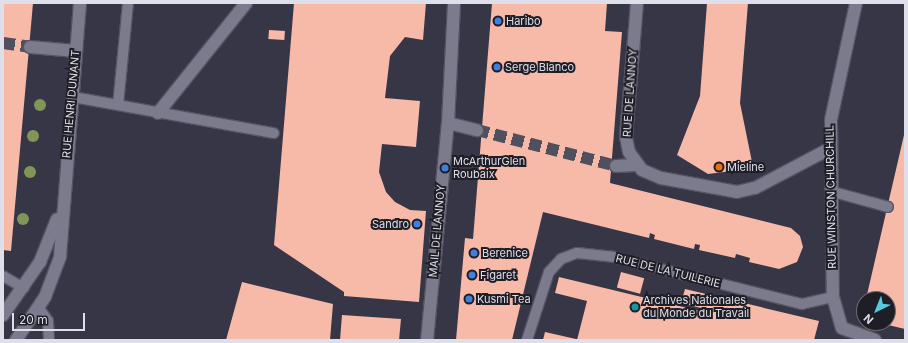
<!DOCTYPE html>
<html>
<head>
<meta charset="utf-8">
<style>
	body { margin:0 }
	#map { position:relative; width:908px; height:343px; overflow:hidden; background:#373646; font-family:Inter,sans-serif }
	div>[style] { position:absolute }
	.building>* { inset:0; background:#f7b9a8; transform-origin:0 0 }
	.pedestrian-tunnel>* { height:12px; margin-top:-6px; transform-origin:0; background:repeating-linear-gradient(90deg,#504f5e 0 12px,transparent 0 18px) }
	.minor-tunnel>* { height:12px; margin-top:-6px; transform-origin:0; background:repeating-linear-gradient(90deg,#504f5e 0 12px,transparent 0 18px) }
	.roads { filter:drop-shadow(1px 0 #555361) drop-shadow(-1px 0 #555361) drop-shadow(0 1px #555361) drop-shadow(0 -1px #555361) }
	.service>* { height:10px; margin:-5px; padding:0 5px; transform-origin:5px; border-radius:5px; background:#7c7b8d }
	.pedestrian>* { height:12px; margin:-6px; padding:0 6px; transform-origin:6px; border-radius:6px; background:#7c7b8d }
	.minor>* { height:12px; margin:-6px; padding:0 6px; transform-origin:6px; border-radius:6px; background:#7c7b8d }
	.tertiary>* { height:12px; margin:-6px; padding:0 6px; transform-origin:6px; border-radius:6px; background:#7c7b8d }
	.trees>* { width:12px; height:12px; margin:-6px; border-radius:50%; background:#819557 }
	.dots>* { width:11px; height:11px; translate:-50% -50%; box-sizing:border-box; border:2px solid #1f1e26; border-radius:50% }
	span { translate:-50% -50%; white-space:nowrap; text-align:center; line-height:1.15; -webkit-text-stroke:4px #1f1e26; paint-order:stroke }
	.poi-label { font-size:11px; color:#dfdfe9 }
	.left { translate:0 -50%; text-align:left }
	.right { translate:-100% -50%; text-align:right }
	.street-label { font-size:11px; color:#dfdfe9 }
	.frame { position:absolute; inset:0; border:4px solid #dfdfe9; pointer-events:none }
	.north { position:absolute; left:856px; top:291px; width:40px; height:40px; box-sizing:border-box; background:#1f1e26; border:1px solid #6c6b74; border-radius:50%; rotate:223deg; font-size:11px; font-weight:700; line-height:16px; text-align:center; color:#dfdfe9 }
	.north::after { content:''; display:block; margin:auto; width:14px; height:18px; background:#54cadd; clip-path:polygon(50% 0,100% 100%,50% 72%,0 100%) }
	.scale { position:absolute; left:12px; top:313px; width:73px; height:18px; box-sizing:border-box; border:2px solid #dfdfe9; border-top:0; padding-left:5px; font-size:12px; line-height:14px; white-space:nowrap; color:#dfdfe9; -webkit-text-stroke:3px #1f1e26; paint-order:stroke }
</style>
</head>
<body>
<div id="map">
	<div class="building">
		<i style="clip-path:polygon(3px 3px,33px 3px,11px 251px,3px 250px)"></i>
		<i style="clip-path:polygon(294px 3px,426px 3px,423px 40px,405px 37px,390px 56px,385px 98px,420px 101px,416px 147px,382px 144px,379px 172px,386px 192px,395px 202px,410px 210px,426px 211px,419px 302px,344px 296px,344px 292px,274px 245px)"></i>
		<i style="clip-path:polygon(492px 3px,607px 3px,605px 31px,622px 32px,610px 183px,791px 228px,800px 236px,803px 247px,797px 262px,779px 269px,749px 262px,750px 258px,736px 254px,735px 258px,699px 250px,700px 245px,695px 244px,694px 249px,654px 239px,655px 235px,650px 233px,649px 238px,543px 212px,512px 340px,456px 340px,465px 238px,473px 239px)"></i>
		<i style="clip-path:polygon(707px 3px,748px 3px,740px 103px,752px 162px,732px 171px,708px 174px,677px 155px,700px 96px)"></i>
		<i style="left:269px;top:30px;width:16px;height:9px;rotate:4deg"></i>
		<i style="clip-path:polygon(904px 135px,905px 135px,905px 329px,884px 324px,888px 323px,888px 299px,866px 299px)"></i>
		<i style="left:621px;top:272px;width:24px;height:16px;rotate:15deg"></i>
		<i style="clip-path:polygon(559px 277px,712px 314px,713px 311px,681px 303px,685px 289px,819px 321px,814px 340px,577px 340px,587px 301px,555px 293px)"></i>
		<i style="clip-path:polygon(242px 282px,333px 304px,330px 340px,226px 340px)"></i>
		<i style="clip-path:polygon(342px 315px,401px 319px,399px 340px,340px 340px)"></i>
		<i style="clip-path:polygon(545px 332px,576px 339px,576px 340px,543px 340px)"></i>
	</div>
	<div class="pedestrian-tunnel">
		<i style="left:477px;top:130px;width:144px;rotate:14.5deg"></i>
	</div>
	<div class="minor-tunnel">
		<i style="left:3px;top:43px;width:27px;rotate:8deg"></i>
	</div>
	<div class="roads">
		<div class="service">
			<i style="left:73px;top:97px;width:204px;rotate:10.2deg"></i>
			<i style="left:118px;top:105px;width:102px;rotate:-84.4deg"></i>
			<i style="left:830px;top:191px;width:60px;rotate:15.4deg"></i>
			<i style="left:3px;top:276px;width:24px;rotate:30deg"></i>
			<i style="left:39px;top:308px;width:16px;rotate:55deg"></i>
			<i style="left:48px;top:321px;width:19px;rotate:87deg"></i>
			<i style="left:527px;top:340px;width:71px;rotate:-72.1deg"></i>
			<i style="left:549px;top:272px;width:18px;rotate:-47deg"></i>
			<i style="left:561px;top:259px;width:17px;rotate:-21deg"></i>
			<i style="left:577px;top:253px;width:36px;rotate:6deg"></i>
			<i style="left:613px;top:257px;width:195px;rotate:14deg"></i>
			<i style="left:802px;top:304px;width:32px;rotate:-13deg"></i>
		</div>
		<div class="pedestrian">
			<i style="left:448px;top:123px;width:30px;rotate:14deg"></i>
			<i style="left:616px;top:166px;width:20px;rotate:-3deg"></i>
			<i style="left:427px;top:340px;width:218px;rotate:-84.5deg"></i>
			<i style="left:448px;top:123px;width:120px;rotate:-87.1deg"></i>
		</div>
		<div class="minor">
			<i style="left:637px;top:3px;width:134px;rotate:94.7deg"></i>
			<i style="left:626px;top:137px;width:15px;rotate:79deg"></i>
			<i style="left:629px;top:152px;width:22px;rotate:54deg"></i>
			<i style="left:642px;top:170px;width:21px;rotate:23deg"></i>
			<i style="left:661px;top:178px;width:77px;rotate:10.4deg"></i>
			<i style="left:737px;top:192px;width:18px;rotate:-13deg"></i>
			<i style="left:755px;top:188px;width:84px;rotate:-27.8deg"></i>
			<i style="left:856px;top:3px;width:120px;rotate:102.1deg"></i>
			<i style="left:831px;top:120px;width:177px;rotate:89.4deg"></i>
			<i style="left:833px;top:297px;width:32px;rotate:74deg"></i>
			<i style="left:842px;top:328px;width:35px;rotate:20deg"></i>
			<i style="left:30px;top:47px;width:46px;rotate:5deg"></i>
			<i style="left:158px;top:113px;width:141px;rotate:-51.3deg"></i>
		</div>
		<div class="tertiary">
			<i style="left:3px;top:315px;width:65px;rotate:-55.1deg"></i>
			<i style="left:40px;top:262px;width:46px;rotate:-68.4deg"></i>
			<i style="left:16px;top:340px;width:52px;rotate:-56deg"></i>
			<i style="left:45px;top:297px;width:43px;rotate:-69.4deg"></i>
			<i style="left:60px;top:257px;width:255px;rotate:-85.5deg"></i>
		</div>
	</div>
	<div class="trees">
		<i style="left:40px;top:105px"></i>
		<i style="left:33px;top:136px"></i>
		<i style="left:30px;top:172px"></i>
		<i style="left:23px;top:219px"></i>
	</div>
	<div class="dots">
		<i style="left:498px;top:21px;background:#3f7fe0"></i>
		<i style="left:497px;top:67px;background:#3f7fe0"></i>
		<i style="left:719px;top:167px;background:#e8710a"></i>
		<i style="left:445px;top:168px;background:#3f7fe0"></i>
		<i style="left:417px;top:224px;background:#3f7fe0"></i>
		<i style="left:474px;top:253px;background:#3f7fe0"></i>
		<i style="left:472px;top:275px;background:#3f7fe0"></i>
		<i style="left:469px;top:299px;background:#3f7fe0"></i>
		<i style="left:635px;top:307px;background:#0f9aa8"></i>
	</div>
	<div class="poi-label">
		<span class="left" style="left:506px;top:21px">Haribo</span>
		<span class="left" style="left:505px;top:67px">Serge Blanco</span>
		<span class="left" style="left:453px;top:168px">McArthurGlen<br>Roubaix</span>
		<span class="left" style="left:727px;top:167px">Mieline</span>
		<span class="right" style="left:409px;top:224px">Sandro</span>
		<span class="left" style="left:482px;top:253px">Berenice</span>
		<span class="left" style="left:480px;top:275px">Figaret</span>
		<span class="left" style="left:477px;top:299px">Kusmi Tea</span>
		<span class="left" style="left:643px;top:307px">Archives Nationales<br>du Monde du Travail</span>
	</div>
	<div class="street-label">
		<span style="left:630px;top:93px;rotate:-86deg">RUE DE LANNOY</span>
		<span style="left:71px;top:104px;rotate:-85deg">RUE HENRI DUNANT</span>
		<span style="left:831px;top:197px;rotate:-91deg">RUE WINSTON CHURCHILL</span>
		<span style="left:437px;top:231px;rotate:-85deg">MAIL DE LANNOY</span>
		<span style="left:668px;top:271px;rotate:14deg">RUE DE LA TUILERIE</span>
	</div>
	<div class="frame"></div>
	<div class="north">N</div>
	<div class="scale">20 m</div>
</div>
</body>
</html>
